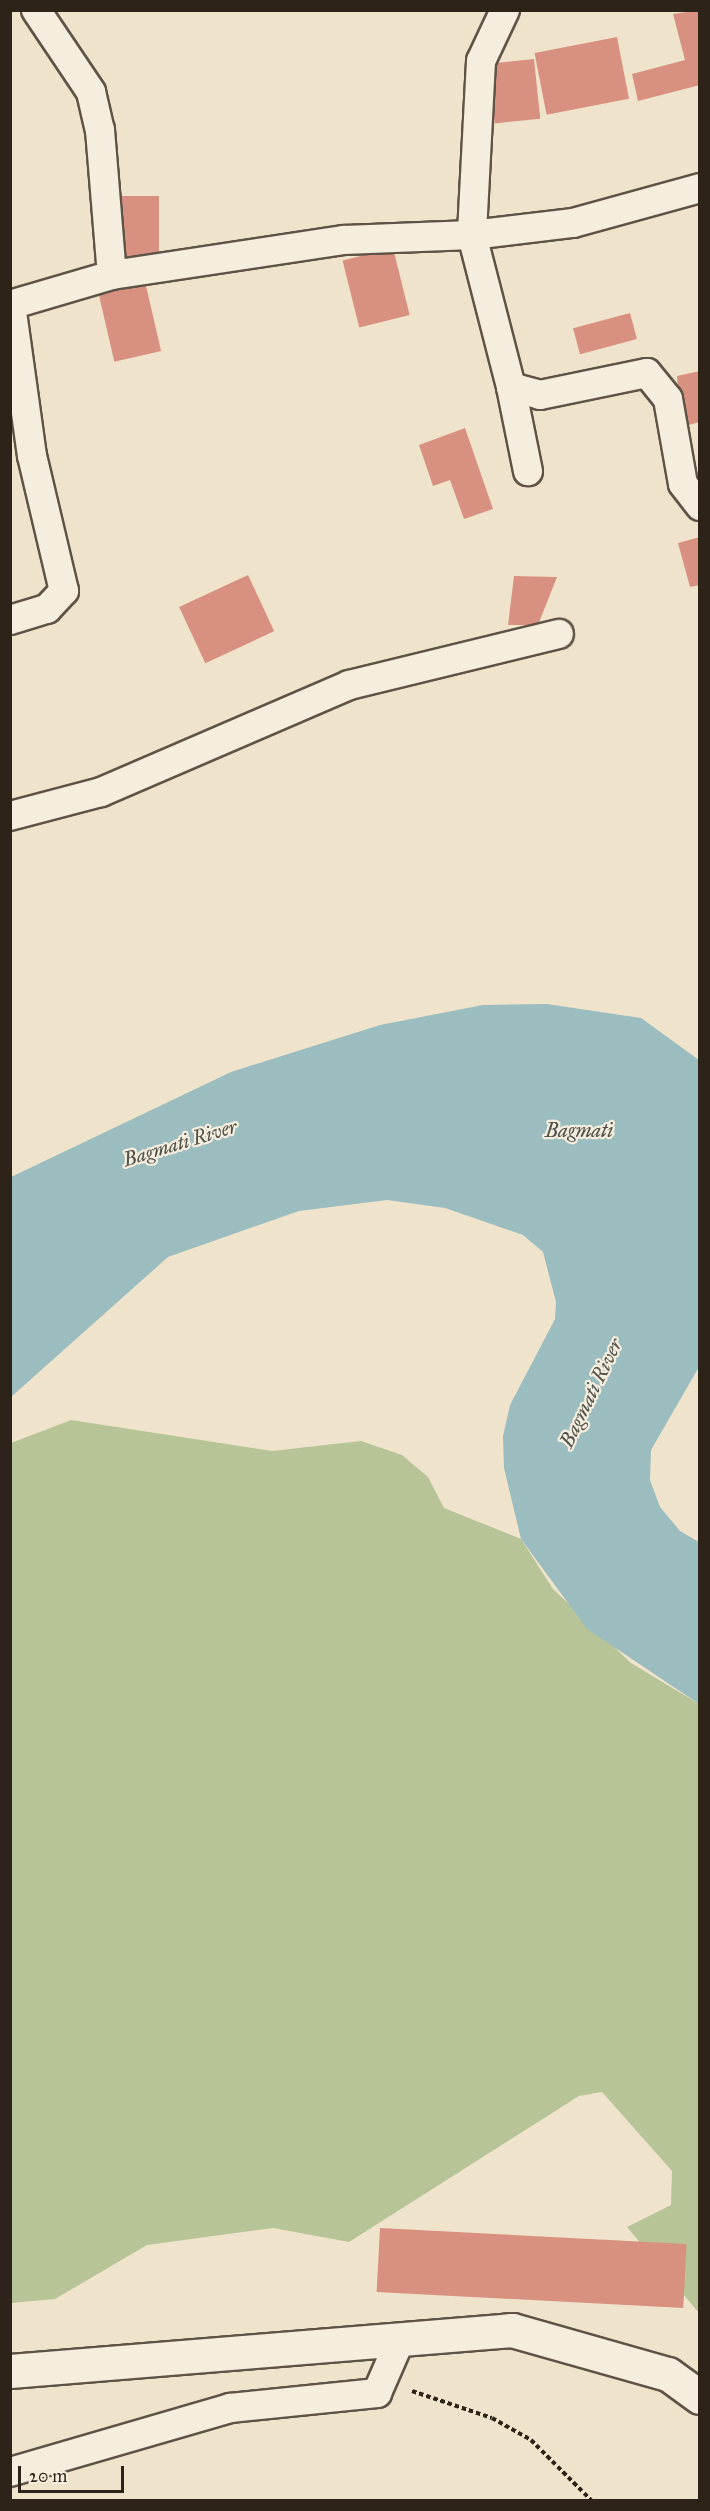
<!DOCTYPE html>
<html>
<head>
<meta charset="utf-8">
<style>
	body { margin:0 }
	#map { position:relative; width:710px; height:2511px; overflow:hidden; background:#efe4cb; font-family:"IM FELL Great Primer",serif }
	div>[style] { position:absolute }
	.green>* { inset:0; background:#b7c498 }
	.water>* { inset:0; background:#9cbdbf }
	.building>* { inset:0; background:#d89181; transform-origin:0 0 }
	.path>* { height:4px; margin-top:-2px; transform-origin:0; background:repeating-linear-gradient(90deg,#2e2319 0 4.5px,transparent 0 7.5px) }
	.roads { filter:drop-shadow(2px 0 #5e5346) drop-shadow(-2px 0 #5e5346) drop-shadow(0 2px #5e5346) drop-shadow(0 -2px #5e5346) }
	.minor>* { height:28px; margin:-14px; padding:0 14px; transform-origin:14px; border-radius:14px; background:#f5eddd }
	.secondary>* { height:33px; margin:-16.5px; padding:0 16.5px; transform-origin:16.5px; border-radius:16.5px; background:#f5eddd }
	span { translate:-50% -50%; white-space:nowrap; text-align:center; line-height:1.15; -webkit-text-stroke:4.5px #f5eddd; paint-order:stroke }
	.water-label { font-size:20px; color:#4f514b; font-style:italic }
	.frame { position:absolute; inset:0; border:12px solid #2e2319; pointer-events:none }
	.scale { position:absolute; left:18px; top:2466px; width:106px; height:27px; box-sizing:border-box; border:3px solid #2e2319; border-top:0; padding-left:8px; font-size:18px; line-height:21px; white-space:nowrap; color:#2e2319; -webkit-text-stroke:4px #f5eddd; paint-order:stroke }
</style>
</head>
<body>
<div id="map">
	<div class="green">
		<i style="clip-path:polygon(71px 1420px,272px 1451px,361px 1441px,402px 1455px,428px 1477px,444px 1508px,521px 1539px,553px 1589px,631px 1663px,699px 1704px,699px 2313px,627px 2227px,671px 2205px,672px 2171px,602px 2092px,579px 2096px,349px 2242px,273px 2228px,147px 2245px,55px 2299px,11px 2303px,11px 1443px)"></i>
	</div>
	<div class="water">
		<i style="clip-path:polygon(547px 1004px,641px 1018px,699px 1060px,699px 1367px,651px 1450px,650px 1480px,660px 1507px,680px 1531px,699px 1542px,699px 1704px,587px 1629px,521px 1539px,504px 1468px,503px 1436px,510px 1405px,555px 1319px,556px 1302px,543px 1252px,523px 1235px,445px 1208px,387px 1200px,299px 1211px,168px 1257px,11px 1397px,11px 1177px,231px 1072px,380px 1025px,483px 1005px)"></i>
	</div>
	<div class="building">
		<i style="clip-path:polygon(700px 10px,700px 85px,638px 101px,632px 74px,685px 60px,673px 14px)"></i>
		<i style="left:617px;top:37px;width:63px;height:84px;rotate:79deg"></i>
		<i style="left:534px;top:59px;width:60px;height:46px;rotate:84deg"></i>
		<i style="left:159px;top:196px;width:60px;height:47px;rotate:90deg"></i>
		<i style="left:393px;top:248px;width:69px;height:52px;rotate:76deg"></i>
		<i style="left:144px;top:277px;width:76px;height:48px;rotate:77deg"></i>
		<i style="left:630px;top:313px;width:27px;height:59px;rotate:75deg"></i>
		<i style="clip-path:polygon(700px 371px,700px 422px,681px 427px,677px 376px)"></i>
		<i style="clip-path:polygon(465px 428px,493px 509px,464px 519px,450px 480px,433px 486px,419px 445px)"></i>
		<i style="clip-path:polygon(700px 537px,700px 585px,690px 587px,678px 543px)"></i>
		<i style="left:248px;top:575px;width:62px;height:76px;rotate:65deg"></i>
		<i style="clip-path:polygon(514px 576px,557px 577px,538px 625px,508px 625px)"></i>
		<i style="left:380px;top:2228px;width:307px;height:64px;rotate:3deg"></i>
	</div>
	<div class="path">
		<i style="left:700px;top:1406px;width:7px;rotate:90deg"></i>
		<i style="left:412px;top:2391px;width:84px;rotate:18.6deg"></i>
		<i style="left:492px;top:2418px;width:45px;rotate:29.4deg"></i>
		<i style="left:531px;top:2440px;width:85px;rotate:45deg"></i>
	</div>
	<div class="roads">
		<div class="minor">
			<i style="left:36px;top:10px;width:99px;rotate:56.1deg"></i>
			<i style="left:91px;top:92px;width:39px;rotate:77deg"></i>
			<i style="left:100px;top:130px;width:145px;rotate:85.3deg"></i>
			<i style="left:505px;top:10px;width:56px;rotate:115.2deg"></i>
			<i style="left:481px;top:61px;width:174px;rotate:93deg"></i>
			<i style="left:472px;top:235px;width:157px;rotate:75.6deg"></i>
			<i style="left:511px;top:387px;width:30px;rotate:15deg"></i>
			<i style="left:540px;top:395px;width:109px;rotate:-11.6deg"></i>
			<i style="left:647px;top:373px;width:33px;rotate:51deg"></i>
			<i style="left:668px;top:399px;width:86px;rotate:80deg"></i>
			<i style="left:683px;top:484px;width:28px;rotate:52deg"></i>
			<i style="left:10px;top:305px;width:106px;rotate:-16.4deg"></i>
			<i style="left:112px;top:275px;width:235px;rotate:-8.6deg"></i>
			<i style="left:344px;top:240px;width:128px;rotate:-2.2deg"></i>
			<i style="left:472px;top:235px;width:102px;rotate:-6.8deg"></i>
			<i style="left:573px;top:223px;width:132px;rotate:-15.4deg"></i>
			<i style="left:511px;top:387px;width:86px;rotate:78.6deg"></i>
			<i style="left:10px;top:620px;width:39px;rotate:-17deg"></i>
			<i style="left:47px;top:609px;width:25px;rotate:-47deg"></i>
			<i style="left:64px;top:591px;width:139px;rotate:-103.3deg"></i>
			<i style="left:32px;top:456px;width:152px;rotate:-97.9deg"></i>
			<i style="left:10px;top:816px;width:94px;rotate:-14.8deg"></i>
			<i style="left:101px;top:792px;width:270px;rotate:-23.3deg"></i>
			<i style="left:349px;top:685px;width:216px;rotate:-13.7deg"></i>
			<i style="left:10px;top:2472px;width:229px;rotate:-16.2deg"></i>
			<i style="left:230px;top:2408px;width:148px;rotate:-5.8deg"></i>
			<i style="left:377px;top:2393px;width:58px;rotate:-66.5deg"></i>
		</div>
		<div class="secondary">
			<i style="left:10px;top:2371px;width:504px;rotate:-4.67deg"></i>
			<i style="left:512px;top:2330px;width:162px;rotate:15.8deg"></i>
			<i style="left:668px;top:2374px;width:39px;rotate:36deg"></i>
		</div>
	</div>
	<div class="water-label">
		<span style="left:579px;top:1130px">Bagmati</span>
		<span style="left:180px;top:1143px;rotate:-17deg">Bagmati River</span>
		<span style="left:591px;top:1393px;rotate:-64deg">Bagmati River</span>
	</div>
	<div class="frame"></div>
	<div class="scale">20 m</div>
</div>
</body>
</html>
